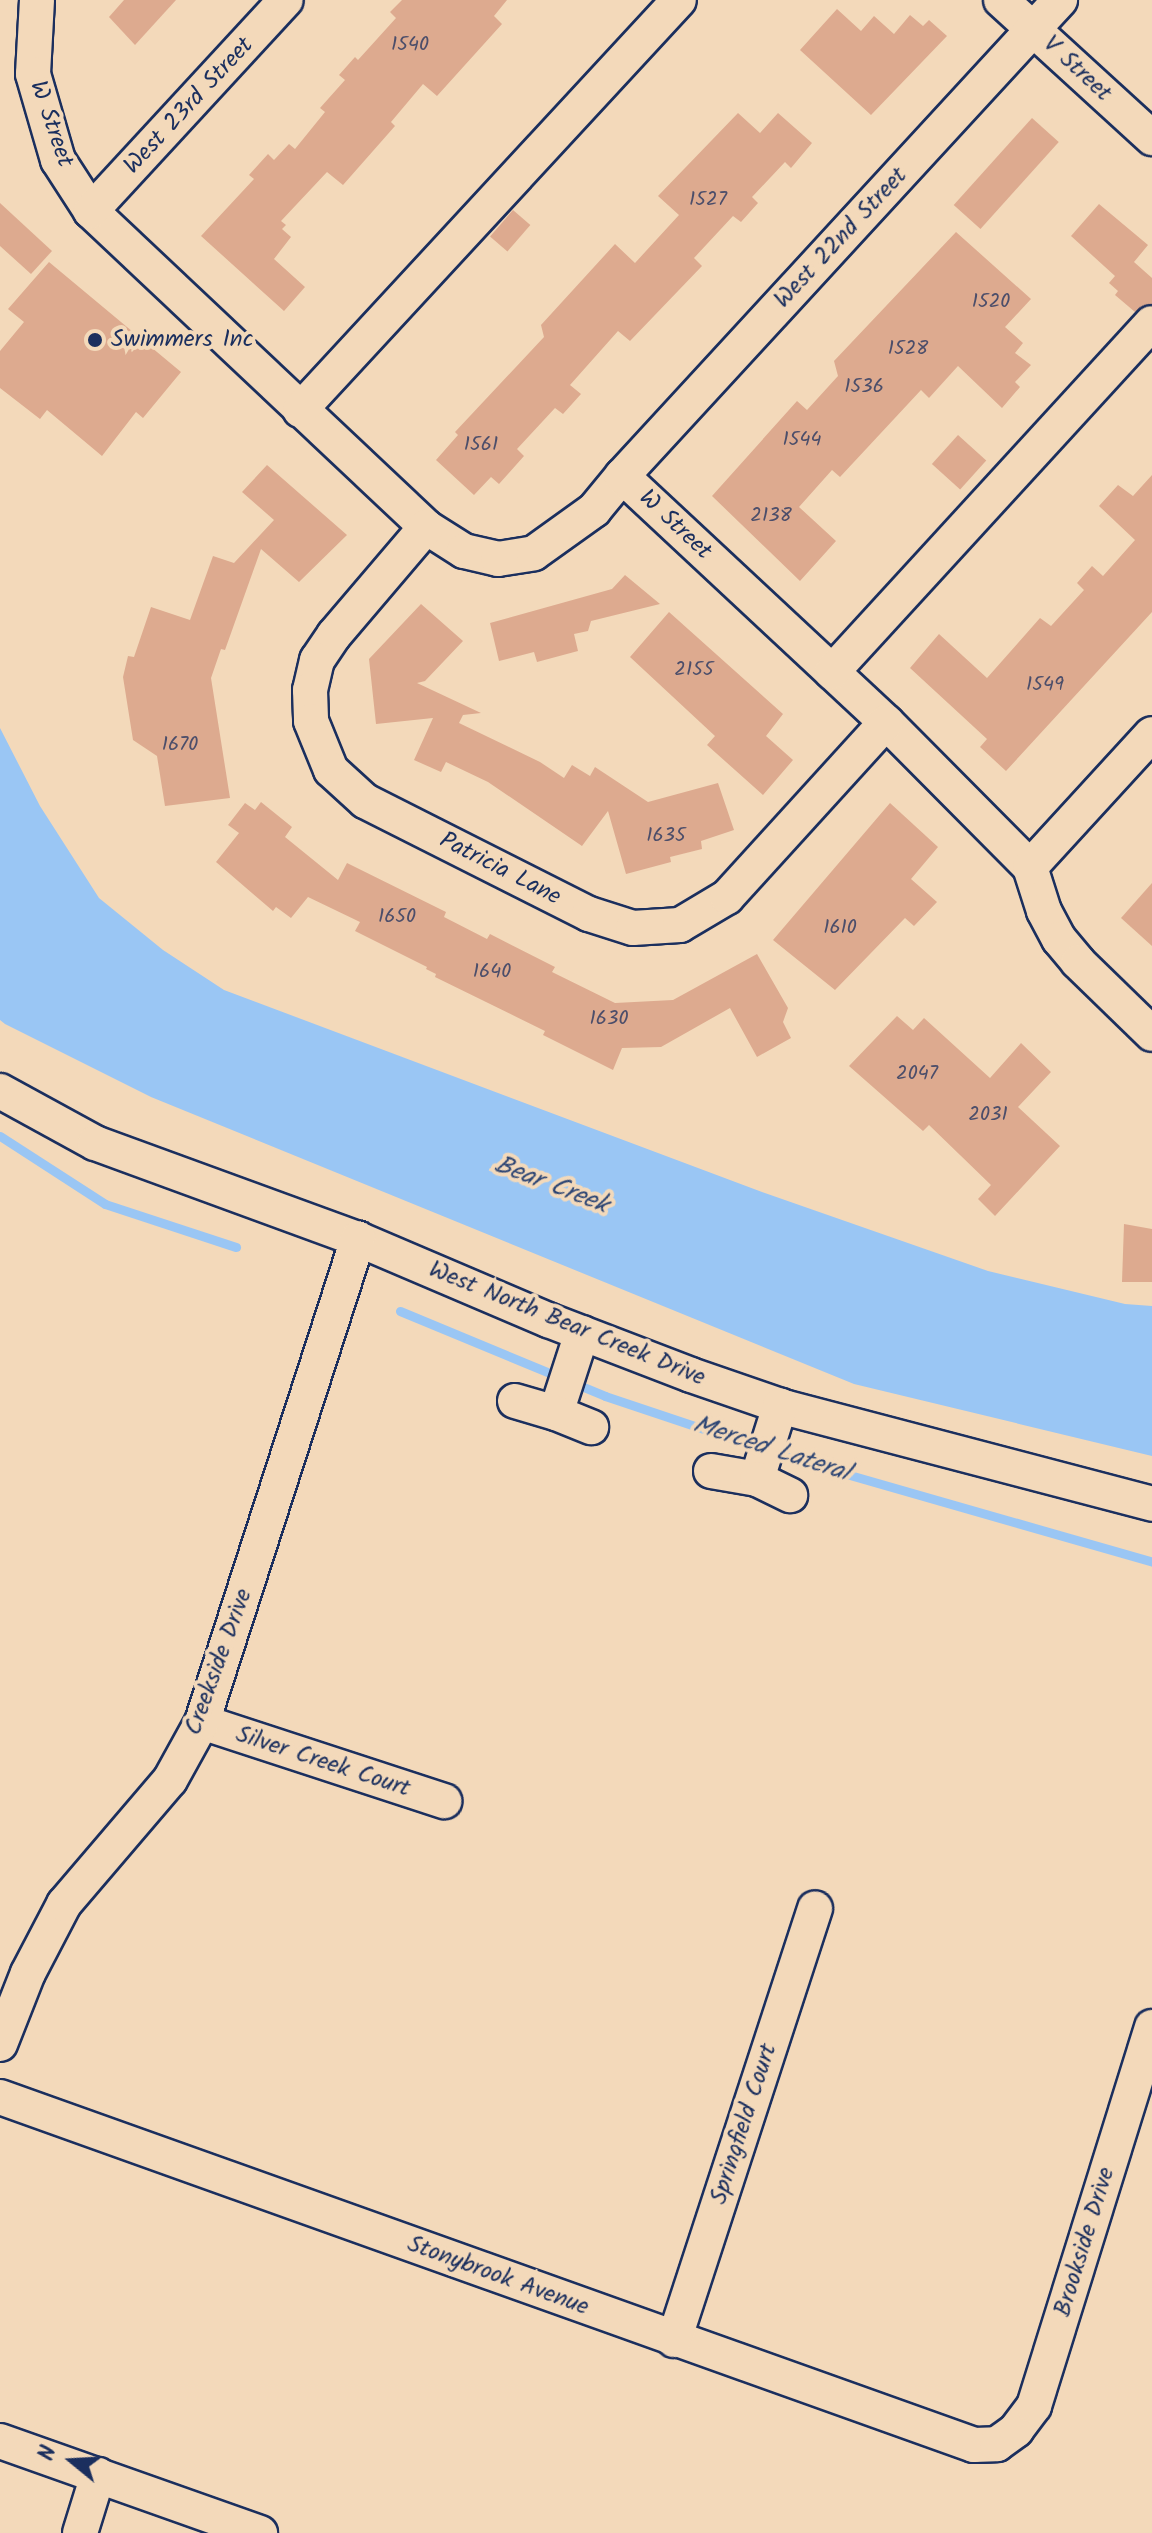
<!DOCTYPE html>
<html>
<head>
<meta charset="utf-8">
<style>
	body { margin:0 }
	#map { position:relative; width:1152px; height:2533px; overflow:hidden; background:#f3d9ba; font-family:Kalam,sans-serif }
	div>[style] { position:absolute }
	.water>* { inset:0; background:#9ac6f4 }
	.stream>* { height:9px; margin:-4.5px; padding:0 4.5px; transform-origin:4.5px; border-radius:4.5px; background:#9ac6f4 }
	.building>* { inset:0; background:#ddaa8f; transform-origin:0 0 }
	.roads { filter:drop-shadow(2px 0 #1b2f5e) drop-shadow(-2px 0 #1b2f5e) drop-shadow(0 2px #1b2f5e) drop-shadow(0 -2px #1b2f5e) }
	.minor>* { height:34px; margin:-17px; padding:0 17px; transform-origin:17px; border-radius:17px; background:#f3d9ba }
	.dots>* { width:22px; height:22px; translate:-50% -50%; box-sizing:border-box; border:4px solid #f3d9ba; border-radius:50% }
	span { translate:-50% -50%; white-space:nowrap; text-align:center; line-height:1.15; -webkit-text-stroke:8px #f3d9ba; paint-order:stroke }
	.number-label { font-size:20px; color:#4c4e6a }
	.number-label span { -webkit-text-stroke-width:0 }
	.street-label { font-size:24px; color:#1b2f5e }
	.poi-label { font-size:24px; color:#1b2f5e }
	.left { translate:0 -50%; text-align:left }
	.water-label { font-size:26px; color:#2e4674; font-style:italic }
	.north { position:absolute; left:32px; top:2421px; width:80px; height:80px; -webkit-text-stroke:6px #f3d9ba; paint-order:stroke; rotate:288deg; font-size:22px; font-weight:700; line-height:32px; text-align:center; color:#1b2f5e }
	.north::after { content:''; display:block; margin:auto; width:28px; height:36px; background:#1b2f5e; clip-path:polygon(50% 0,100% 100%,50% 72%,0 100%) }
</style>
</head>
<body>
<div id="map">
	<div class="water">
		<i style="clip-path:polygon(0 728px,40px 806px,99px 898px,163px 950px,224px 990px,762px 1192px,988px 1271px,1125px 1304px,1152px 1306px,1152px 1456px,854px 1384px,151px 1097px,5px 1024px,0 1020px)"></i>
	</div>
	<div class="stream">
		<i style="left:0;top:1136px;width:125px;rotate:32.9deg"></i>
		<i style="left:105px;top:1204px;width:138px;rotate:18.2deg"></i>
		<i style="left:400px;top:1311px;width:222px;rotate:22.5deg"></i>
		<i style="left:605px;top:1396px;width:192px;rotate:18.5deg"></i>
		<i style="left:787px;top:1457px;width:380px;rotate:16deg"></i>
	</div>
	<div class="building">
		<i style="clip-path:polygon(124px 0,176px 0,135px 45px,109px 17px)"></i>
		<i style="clip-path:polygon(402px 0,507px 0,494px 16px,502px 24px,437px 96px,423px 84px,391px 122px,395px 126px,343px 185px,327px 172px,281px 221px,286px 225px,282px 229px,291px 237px,274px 259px,305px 287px,284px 311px,201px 236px,254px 179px,249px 175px,268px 154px,274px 160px,289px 144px,295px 149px,325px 112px,320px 108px,345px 80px,339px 75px,355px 57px,358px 60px,396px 18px,390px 12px)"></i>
		<i style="clip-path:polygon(837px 9px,861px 31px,874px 16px,894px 34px,910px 15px,923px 26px,929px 20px,947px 36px,871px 115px,800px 50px)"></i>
		<i style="clip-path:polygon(738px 113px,760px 133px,778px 113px,812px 143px,791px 168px,785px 162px,752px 197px,758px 203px,741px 222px,733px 216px,694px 258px,702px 266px,630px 341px,618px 331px,570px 385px,581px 394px,563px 414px,555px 408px,517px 449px,524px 456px,499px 484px,491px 477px,474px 495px,436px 460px,458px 435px,455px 432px,544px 337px,541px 325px,615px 244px,635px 263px,679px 215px,658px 196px)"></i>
		<i style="left:1032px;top:118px;width:36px;height:117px;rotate:42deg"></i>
		<i style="clip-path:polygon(0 203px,52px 251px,31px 274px,0 246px)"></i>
		<i style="clip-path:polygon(1099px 204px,1148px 245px,1134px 262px,1152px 278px,1152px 304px,1135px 312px,1115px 295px,1118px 291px,1109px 283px,1115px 276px,1071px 236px)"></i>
		<i style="left:513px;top:210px;width:23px;height:35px;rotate:41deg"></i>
		<i style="clip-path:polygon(956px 232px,1031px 299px,1005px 327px,1023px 343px,1015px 353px,1031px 365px,1015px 382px,1020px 387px,1002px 408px,958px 366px,929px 398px,921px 390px,840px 477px,832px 470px,799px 507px,836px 541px,800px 581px,712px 496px,797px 401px,807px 410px,838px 376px,834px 361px)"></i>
		<i style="clip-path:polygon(49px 262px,181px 372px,143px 418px,136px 412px,102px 456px,47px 410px,40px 419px,0 388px,0 351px,24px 322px,8px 309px)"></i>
		<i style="left:958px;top:435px;width:38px;height:39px;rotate:42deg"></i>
		<i style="clip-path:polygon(267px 465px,347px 535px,299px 582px,261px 549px,225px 650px,221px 649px,211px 678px,230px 798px,165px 806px,157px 756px,133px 740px,123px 677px,128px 656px,134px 657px,151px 607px,190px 620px,213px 556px,234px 563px,274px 520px,242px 492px)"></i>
		<i style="clip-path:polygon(1152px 475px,1152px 612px,1006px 771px,980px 747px,987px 739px,910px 668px,939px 634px,987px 678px,1040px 618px,1051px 626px,1084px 590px,1077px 583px,1092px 566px,1103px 576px,1135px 540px,1099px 506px,1118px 485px,1133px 496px)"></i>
		<i style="clip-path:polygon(625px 575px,660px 604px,591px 621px,588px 631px,574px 634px,578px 651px,537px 662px,534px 652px,499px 661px,490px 623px,612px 589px)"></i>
		<i style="clip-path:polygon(421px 604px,463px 641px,425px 681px,417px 683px,481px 713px,463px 715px,459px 723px,540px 762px,564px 778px,572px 765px,590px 776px,595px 767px,648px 802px,718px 783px,734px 830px,701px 841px,702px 849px,670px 857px,671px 862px,626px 874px,608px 811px,582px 846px,488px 782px,446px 762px,441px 772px,414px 760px,433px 718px,376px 724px,369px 659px)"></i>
		<i style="clip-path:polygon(669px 612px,783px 714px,766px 736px,793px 760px,763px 795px,707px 745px,715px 736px,630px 657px)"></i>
		<i style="clip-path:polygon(261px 802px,292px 827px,285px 837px,338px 880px,347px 863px,446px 912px,444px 917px,487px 939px,490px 934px,555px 967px,552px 972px,615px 1003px,673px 1000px,757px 954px,788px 1008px,783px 1022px,791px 1038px,757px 1057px,730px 1008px,661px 1047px,622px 1048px,613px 1070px,543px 1035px,545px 1031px,435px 977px,436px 974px,426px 969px,427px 967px,355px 931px,360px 922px,308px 897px,291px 918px,276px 907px,273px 911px,216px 862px,239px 833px,228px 825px,245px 803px,255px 810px)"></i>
		<i style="clip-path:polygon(890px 803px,938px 847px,911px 879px,937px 902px,914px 926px,905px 918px,835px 990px,773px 940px)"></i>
		<i style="clip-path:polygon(1152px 883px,1152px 946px,1121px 918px)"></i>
		<i style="clip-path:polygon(897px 1016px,913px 1030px,924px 1018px,990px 1078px,1021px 1043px,1051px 1072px,1018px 1107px,1060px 1146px,995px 1216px,978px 1199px,991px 1185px,929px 1125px,923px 1131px,849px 1066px)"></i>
		<i style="clip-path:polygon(1124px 1224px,1152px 1229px,1152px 1282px,1122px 1282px)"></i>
	</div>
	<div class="roads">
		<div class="minor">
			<i style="left:37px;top:0;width:74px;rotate:93.1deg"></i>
			<i style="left:33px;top:74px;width:90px;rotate:73.8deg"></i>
			<i style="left:58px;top:160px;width:61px;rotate:57.1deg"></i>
			<i style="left:91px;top:211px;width:461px;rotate:43.3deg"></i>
			<i style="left:426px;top:527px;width:45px;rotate:32.3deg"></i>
			<i style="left:464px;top:551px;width:35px;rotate:13deg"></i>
			<i style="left:498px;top:559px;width:36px;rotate:-9deg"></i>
			<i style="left:534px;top:553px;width:74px;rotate:-35.6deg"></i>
			<i style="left:594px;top:510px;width:44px;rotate:-50.5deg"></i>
			<i style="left:622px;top:476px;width:361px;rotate:43deg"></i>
			<i style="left:886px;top:722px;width:204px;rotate:45.2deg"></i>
			<i style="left:1030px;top:867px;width:46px;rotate:72.3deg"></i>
			<i style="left:1044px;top:911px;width:32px;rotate:62deg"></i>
			<i style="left:1059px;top:939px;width:30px;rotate:50deg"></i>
			<i style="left:1078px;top:962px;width:103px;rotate:44.2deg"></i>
			<i style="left:1001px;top:0;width:205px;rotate:42.4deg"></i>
			<i style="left:91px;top:211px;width:287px;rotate:-47.3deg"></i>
			<i style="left:300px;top:410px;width:558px;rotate:-47.25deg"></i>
			<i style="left:622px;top:476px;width:647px;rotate:-47.38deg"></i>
			<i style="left:426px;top:527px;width:142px;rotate:130.4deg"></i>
			<i style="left:334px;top:635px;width:30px;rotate:124deg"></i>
			<i style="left:317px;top:660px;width:31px;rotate:103deg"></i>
			<i style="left:310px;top:690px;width:31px;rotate:88deg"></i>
			<i style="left:311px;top:721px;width:53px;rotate:67.8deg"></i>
			<i style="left:331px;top:770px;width:46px;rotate:42.4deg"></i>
			<i style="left:365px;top:801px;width:251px;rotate:26.8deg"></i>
			<i style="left:589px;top:914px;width:46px;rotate:17.7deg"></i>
			<i style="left:633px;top:928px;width:47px;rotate:-3.7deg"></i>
			<i style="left:680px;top:925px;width:55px;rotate:-30.8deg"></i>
			<i style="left:727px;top:897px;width:236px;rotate:-47.7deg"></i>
			<i style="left:832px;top:672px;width:473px;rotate:-47.5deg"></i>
			<i style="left:1030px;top:867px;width:180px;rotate:-47.5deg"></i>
			<i style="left:0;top:1091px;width:108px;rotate:28.7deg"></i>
			<i style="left:95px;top:1143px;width:280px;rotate:20.1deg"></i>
			<i style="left:358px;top:1239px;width:207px;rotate:23.1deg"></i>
			<i style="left:548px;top:1320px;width:153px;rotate:21deg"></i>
			<i style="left:691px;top:1375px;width:102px;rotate:19deg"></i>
			<i style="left:787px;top:1408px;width:377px;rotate:14.7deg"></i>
			<i style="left:582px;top:1333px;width:84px;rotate:108deg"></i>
			<i style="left:556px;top:1413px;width:38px;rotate:22deg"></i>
			<i style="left:515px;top:1401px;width:43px;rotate:16.3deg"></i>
			<i style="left:711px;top:1471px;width:47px;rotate:9.9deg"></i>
			<i style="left:757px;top:1479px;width:77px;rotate:-72.5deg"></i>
			<i style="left:757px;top:1479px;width:37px;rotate:26deg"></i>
			<i style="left:202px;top:1722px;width:255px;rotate:18.1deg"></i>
			<i style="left:0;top:2044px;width:76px;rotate:-68.5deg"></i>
			<i style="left:28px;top:1973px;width:78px;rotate:-62.4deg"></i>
			<i style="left:64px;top:1904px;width:163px;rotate:-49.5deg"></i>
			<i style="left:170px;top:1780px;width:66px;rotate:-61.1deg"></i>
			<i style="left:202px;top:1722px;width:508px;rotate:-72.1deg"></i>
			<i style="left:0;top:2097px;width:1034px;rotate:19.66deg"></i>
			<i style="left:974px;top:2445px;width:23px;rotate:-2deg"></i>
			<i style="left:997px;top:2444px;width:24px;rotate:-36deg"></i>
			<i style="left:1016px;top:2430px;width:30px;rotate:-53deg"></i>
			<i style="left:1034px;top:2406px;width:397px;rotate:-72.7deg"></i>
			<i style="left:674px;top:2340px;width:454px;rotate:-71.9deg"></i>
			<i style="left:0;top:2441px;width:276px;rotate:19.5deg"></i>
			<i style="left:80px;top:2533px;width:61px;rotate:-72.8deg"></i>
		</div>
	</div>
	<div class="dots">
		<i style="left:95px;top:340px;background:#1b2f5e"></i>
	</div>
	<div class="number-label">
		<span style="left:410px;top:45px">1540</span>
		<span style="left:708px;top:200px">1527</span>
		<span style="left:991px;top:302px">1520</span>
		<span style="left:908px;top:349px">1528</span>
		<span style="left:864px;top:387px">1536</span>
		<span style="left:802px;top:440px">1544</span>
		<span style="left:481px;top:445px">1561</span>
		<span style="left:771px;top:516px">2138</span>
		<span style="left:694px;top:670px">2155</span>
		<span style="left:1045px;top:685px">1549</span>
		<span style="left:180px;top:745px">1670</span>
		<span style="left:666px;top:836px">1635</span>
		<span style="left:397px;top:917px">1650</span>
		<span style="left:840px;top:928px">1610</span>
		<span style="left:492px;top:972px">1640</span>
		<span style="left:609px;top:1019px">1630</span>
		<span style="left:917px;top:1074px">2047</span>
		<span style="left:988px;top:1115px">2031</span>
	</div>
	<div class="street-label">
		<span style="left:1077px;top:69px;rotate:43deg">V Street</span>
		<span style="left:189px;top:106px;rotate:-47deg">West 23rd Street</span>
		<span style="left:51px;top:124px;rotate:71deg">W Street</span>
		<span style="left:841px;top:238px;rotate:-47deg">West 22nd Street</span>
		<span style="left:675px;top:525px;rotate:43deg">W Street</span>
		<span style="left:500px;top:869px;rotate:27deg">Patricia Lane</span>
		<span style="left:567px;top:1324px;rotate:22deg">West North Bear Creek Drive</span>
		<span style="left:219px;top:1662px;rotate:-70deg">Creekside Drive</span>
		<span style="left:323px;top:1762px;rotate:18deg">Silver Creek Court</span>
		<span style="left:744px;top:2124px;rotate:-72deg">Springfield Court</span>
		<span style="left:1085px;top:2242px;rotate:-73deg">Brookside Drive</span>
		<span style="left:498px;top:2276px;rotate:20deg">Stonybrook Avenue</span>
	</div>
	<div class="poi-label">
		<span class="left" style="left:111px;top:340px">Swimmers Inc</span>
	</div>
	<div class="water-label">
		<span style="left:551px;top:1186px;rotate:21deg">Bear Creek</span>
		<span style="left:771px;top:1450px;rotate:18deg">Merced Lateral</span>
	</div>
	<div class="north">N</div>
</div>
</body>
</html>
